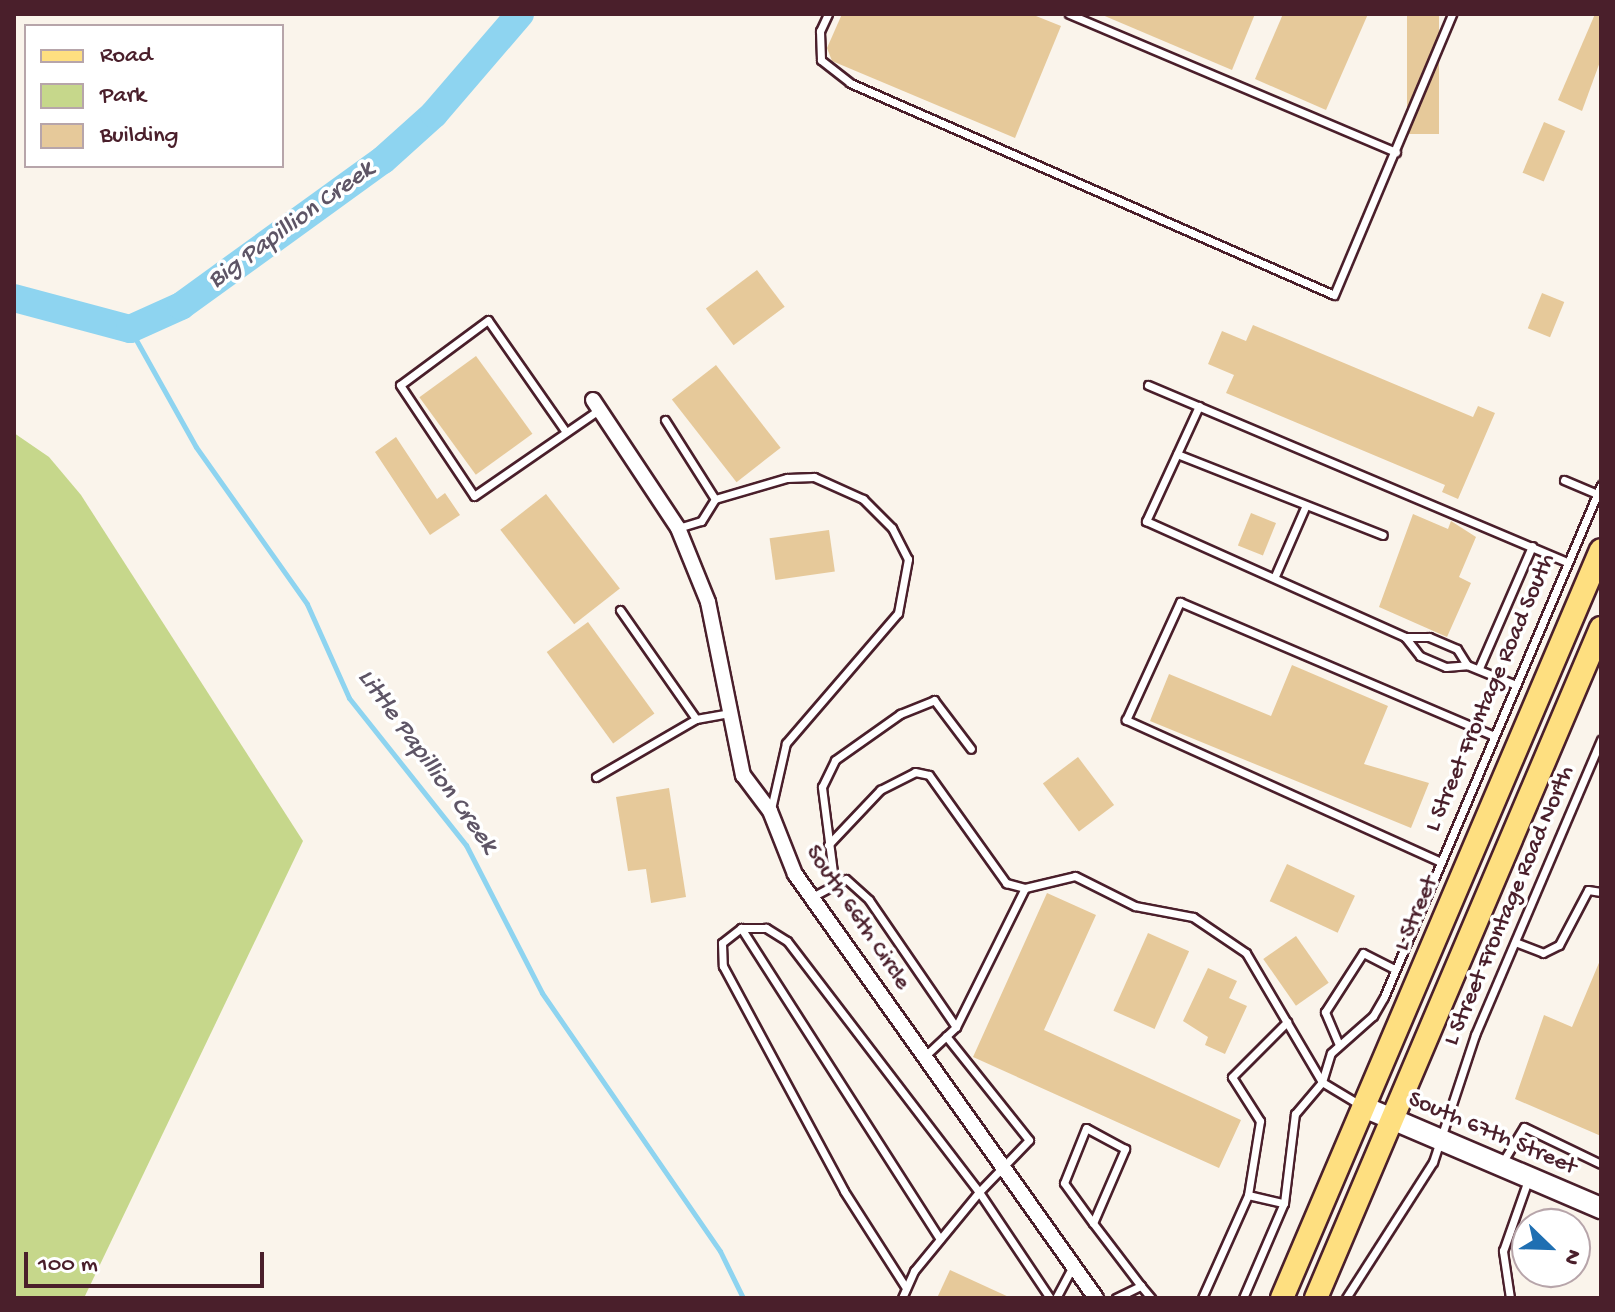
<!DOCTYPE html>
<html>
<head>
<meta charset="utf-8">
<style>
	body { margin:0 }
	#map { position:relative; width:1615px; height:1312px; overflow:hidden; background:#faf4eb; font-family:"Gochi Hand",sans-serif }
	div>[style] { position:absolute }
	.green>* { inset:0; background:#c6d78b }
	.stream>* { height:5px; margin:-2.5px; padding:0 2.5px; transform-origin:2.5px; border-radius:2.5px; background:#8ed4f0 }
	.river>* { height:28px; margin:-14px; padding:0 14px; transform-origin:14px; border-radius:14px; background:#8ed4f0 }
	.building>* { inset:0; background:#e6c99a; transform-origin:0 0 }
	.roads { filter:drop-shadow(2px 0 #4a1f2b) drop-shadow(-2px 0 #4a1f2b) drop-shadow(0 2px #4a1f2b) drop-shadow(0 -2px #4a1f2b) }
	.lane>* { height:7px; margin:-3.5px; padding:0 3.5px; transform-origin:3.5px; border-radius:3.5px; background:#fff }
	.street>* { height:14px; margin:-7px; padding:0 7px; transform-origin:7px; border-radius:7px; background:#fff }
	.secondary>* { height:20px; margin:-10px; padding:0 10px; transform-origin:10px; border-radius:10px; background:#fff }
	.primary>* { height:22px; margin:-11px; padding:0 11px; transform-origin:11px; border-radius:11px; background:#fedf80 }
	span { translate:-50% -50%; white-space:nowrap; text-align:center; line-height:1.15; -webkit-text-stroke:7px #fff; paint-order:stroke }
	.street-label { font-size:24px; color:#4a1f2b }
	.water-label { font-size:26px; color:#5e5566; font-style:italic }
	.frame { position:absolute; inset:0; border:16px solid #4a1f2b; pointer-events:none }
	.legend { position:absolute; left:24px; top:24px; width:260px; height:144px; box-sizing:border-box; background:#fff; border:2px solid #b7a5aa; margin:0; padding:10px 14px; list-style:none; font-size:24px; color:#4a1f2b }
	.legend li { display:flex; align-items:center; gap:16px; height:40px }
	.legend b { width:40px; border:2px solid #b7a5aa }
	.north { position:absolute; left:1511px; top:1208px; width:80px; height:80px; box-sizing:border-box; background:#fff; border:2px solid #b7a5aa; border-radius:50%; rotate:113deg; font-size:22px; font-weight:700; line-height:32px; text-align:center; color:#4a1f2b }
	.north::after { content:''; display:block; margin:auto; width:28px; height:36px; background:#1f6fb2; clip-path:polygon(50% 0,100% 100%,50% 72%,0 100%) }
	.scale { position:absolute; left:24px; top:1252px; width:240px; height:36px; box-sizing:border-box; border:4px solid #4a1f2b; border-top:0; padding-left:10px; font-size:24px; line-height:28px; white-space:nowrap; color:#4a1f2b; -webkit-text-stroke:6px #fff; paint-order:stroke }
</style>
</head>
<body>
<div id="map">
	<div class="green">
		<i style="clip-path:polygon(14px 433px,49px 457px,81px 495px,303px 841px,84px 1298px,14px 1298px)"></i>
	</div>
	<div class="stream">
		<i style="left:130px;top:329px;width:135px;rotate:60.8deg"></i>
		<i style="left:196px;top:447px;width:192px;rotate:54.7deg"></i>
		<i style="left:307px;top:604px;width:103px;rotate:65.9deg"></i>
		<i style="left:349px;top:698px;width:188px;rotate:51.5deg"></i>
		<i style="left:466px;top:845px;width:166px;rotate:62.8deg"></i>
		<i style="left:542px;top:993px;width:313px;rotate:55.4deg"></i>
		<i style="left:720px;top:1251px;width:52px;rotate:63.9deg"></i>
	</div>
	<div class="river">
		<i style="left:14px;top:298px;width:120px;rotate:15deg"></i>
		<i style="left:130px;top:329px;width:56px;rotate:-24.3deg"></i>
		<i style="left:181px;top:306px;width:249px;rotate:-35.9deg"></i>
		<i style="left:383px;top:160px;width:69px;rotate:-42deg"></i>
		<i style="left:434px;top:114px;width:132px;rotate:-49.3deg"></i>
	</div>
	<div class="building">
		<i style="clip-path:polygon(842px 14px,1031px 14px,1061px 26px,1015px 138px,832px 61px,827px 48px)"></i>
		<i style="clip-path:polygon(1100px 14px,1255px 14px,1232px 70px)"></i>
		<i style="clip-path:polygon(1283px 14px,1368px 14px,1326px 110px,1255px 79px)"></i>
		<i style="left:1407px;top:14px;width:32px;height:120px"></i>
		<i style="clip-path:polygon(1595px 14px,1601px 14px,1601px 59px,1582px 111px,1558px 100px)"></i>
		<i style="left:1544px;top:122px;width:23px;height:55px;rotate:23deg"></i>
		<i style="left:757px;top:270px;width:46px;height:64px;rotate:53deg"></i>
		<i style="left:1542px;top:293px;width:24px;height:38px;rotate:22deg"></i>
		<i style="clip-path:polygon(1253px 325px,1473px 417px,1478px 406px,1495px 413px,1458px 499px,1442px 492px,1445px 485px,1226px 393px,1234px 375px,1208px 364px,1222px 331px,1246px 341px)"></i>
		<i style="left:476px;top:356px;width:96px;height:70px;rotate:54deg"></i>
		<i style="left:716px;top:365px;width:105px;height:56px;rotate:52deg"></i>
		<i style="clip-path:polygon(396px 437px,437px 499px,445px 493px,460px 515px,430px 535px,375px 452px)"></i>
		<i style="left:546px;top:494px;width:120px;height:58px;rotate:52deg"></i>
		<i style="left:1251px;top:513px;width:27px;height:35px;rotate:22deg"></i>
		<i style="clip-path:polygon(1413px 514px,1448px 529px,1451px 521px,1476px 537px,1459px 577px,1471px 583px,1447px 637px,1379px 607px)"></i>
		<i style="left:829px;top:530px;width:42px;height:60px;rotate:82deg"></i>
		<i style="left:588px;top:622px;width:113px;height:51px;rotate:54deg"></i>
		<i style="clip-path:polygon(1292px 665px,1388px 706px,1364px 764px,1429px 783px,1411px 828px,1150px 721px,1169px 674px,1271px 716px)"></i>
		<i style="left:1078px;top:757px;width:60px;height:44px;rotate:53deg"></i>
		<i style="clip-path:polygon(669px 788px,686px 897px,651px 903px,646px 869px,628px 871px,616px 797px)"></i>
		<i style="left:1287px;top:864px;width:75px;height:41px;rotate:25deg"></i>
		<i style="clip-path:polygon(1047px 893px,1096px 915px,1044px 1030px,1241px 1120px,1219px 1168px,973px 1057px)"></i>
		<i style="left:1148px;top:933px;width:45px;height:85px;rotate:24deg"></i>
		<i style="left:1296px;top:936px;width:57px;height:40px;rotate:55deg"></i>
		<i style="clip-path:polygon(1601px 958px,1601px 1136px,1515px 1099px,1544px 1015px,1572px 1027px)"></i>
		<i style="clip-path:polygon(1208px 968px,1237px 981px,1229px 998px,1247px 1006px,1225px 1054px,1205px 1045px,1208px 1037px,1183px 1021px)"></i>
		<i style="clip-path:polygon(950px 1270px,1011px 1298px,937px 1298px)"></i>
	</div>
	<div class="roads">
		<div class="lane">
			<i style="left:828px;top:14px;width:19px;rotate:115deg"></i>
			<i style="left:820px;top:31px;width:29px;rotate:88deg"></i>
			<i style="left:821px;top:60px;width:37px;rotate:38deg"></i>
			<i style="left:850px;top:83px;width:528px;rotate:23.65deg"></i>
			<i style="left:1334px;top:295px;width:305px;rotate:-67.2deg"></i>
			<i style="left:1069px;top:14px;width:355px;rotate:22.9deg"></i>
			<i style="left:1148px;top:385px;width:456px;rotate:22.9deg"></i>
			<i style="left:1199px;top:406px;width:127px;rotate:114.7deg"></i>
			<i style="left:1146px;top:521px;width:284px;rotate:24.1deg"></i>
			<i style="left:1405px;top:637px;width:24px;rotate:52deg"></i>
			<i style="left:1420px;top:656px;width:28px;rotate:23deg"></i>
			<i style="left:1446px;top:667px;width:21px;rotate:-5deg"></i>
			<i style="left:1467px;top:665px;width:53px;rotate:22.2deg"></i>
			<i style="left:665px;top:420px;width:93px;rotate:57.7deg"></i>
			<i style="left:715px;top:499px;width:26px;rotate:122deg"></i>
			<i style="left:701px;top:521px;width:24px;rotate:163deg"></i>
			<i style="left:566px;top:432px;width:136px;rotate:-124.9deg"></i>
			<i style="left:488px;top:320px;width:109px;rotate:143.5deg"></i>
			<i style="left:400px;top:385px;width:133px;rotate:56.3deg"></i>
			<i style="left:474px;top:496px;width:153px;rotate:-34.6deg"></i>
			<i style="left:1177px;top:454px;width:221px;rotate:21.5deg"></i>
			<i style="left:1564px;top:480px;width:36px;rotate:23deg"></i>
			<i style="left:715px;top:499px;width:75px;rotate:-16.3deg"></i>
			<i style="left:787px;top:478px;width:27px;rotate:-2deg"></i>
			<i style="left:814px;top:477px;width:54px;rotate:24.2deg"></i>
			<i style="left:863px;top:499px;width:41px;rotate:45deg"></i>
			<i style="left:892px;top:528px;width:35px;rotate:63deg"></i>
			<i style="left:908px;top:559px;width:55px;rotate:100.5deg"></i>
			<i style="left:898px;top:613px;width:172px;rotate:130.7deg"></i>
			<i style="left:786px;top:743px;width:68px;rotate:102.8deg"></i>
			<i style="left:1275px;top:576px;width:77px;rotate:-66.4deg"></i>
			<i style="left:620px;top:610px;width:133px;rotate:55.1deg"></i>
			<i style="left:1405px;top:637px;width:24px"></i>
			<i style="left:1429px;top:637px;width:30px;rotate:23deg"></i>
			<i style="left:1457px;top:649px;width:19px;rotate:58deg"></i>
			<i style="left:1479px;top:668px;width:133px;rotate:-66.5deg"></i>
			<i style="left:596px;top:777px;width:116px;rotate:-30.1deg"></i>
			<i style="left:696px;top:719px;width:35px;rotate:-10deg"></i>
			<i style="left:828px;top:845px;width:76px;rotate:-46.6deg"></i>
			<i style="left:880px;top:790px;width:39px;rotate:-27deg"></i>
			<i style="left:915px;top:772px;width:14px;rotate:12deg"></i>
			<i style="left:929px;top:775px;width:133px;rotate:54.5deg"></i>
			<i style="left:1006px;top:883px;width:20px;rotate:15deg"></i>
			<i style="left:1441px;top:862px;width:346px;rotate:-155.7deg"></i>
			<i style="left:1126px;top:720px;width:130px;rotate:-65.4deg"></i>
			<i style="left:1180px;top:602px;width:341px;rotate:23.1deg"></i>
			<i style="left:834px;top:880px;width:94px;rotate:-97.4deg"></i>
			<i style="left:822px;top:787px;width:30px;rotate:-64deg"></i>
			<i style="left:835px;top:760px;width:80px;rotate:-35.3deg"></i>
			<i style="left:900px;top:714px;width:37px;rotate:-22deg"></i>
			<i style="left:934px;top:700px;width:61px;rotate:52.9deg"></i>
			<i style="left:812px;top:897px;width:38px;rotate:-28deg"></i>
			<i style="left:846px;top:879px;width:31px;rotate:42deg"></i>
			<i style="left:869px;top:900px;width:154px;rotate:55.6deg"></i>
			<i style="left:741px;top:928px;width:369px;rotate:57.4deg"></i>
			<i style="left:1515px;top:942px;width:30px;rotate:21deg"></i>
			<i style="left:1543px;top:953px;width:18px;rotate:-27deg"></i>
			<i style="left:1559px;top:945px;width:62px;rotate:-62.2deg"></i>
			<i style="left:1588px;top:890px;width:13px;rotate:9deg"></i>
			<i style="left:946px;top:1036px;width:133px;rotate:51.4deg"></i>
			<i style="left:1029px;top:1140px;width:72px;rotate:133.9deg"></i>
			<i style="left:979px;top:1192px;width:128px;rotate:56.2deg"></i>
			<i style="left:1339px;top:1045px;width:36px;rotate:-113deg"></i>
			<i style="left:1325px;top:1012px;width:70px;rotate:-57.2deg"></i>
			<i style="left:1363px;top:953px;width:36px;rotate:27deg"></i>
			<i style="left:925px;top:1056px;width:42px;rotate:-43.1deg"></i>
			<i style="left:956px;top:1027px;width:155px;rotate:-63.6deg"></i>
			<i style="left:1025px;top:888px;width:51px;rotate:-13.5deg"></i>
			<i style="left:1075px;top:876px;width:67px;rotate:26.6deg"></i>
			<i style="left:1135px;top:906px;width:59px;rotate:10.7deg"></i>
			<i style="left:1193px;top:917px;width:64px;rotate:34.2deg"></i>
			<i style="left:1246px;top:953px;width:150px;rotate:59.5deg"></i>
			<i style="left:1322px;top:1082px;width:47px;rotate:31deg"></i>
			<i style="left:1502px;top:1163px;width:42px;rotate:-58.6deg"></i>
			<i style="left:1524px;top:1127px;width:85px;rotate:25.7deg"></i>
			<i style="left:1248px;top:1195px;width:75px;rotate:-80.8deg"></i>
			<i style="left:1260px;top:1121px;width:52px;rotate:-122.5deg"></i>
			<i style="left:1232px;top:1077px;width:78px;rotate:-45deg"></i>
			<i style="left:1093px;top:1223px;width:81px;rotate:-66.6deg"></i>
			<i style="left:1125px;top:1149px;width:44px;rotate:-151.7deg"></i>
			<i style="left:1086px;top:1128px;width:59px;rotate:111.8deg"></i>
			<i style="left:1064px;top:1183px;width:49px;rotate:54.1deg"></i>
			<i style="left:1093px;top:1223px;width:79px;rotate:52.7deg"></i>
			<i style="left:902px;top:1298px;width:30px;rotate:-66deg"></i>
			<i style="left:914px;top:1271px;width:102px;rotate:-50.6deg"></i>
			<i style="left:979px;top:1192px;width:316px;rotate:-127.4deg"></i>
			<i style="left:787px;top:941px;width:25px;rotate:-148deg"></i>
			<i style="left:766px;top:928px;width:25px;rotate:180deg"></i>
			<i style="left:741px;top:928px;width:24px;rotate:142deg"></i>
			<i style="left:722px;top:943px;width:23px;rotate:88deg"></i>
			<i style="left:723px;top:966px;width:255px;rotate:61.7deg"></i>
			<i style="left:844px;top:1191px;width:115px;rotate:57.4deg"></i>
			<i style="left:1056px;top:1298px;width:36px;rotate:-62deg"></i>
			<i style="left:1116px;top:1298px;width:28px;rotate:-26deg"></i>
			<i style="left:1141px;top:1286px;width:16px;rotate:50deg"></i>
			<i style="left:1202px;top:1298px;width:113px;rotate:-65.9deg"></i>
			<i style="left:1248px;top:1195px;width:37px;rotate:13deg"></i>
			<i style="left:1243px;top:1298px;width:103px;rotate:-66.7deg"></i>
			<i style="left:1284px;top:1203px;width:90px;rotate:-83deg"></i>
			<i style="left:1295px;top:1114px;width:42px;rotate:-49.8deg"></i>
			<i style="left:1322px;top:1082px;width:30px;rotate:-73deg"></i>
			<i style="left:1331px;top:1053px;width:56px;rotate:-41.4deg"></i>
			<i style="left:1373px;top:1016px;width:22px;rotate:-60deg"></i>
			<i style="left:1384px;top:997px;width:556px;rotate:-67.03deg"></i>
			<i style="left:1346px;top:1298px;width:161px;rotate:-57.4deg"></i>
			<i style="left:1433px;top:1162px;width:134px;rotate:-71.7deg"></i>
			<i style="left:1475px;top:1035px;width:321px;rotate:-66.9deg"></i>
			<i style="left:1510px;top:1298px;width:48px;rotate:-98.5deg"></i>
			<i style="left:1503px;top:1251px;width:75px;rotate:-70.6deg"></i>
		</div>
		<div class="street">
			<i style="left:593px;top:400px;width:154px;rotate:56.4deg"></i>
			<i style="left:678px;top:528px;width:80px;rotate:67.9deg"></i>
			<i style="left:708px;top:602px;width:177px;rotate:78.6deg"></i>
			<i style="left:743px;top:775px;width:45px;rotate:53.1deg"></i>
			<i style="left:770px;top:811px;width:68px;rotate:68.4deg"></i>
			<i style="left:795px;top:874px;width:520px;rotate:54.63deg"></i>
		</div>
		<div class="secondary">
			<i style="left:1364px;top:1107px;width:258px;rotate:23.1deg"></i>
		</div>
		<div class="primary">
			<i style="left:1282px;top:1298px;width:813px;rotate:-66.9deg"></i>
			<i style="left:1316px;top:1298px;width:728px;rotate:-66.96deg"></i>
		</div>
	</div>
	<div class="street-label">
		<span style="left:1491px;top:693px;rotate:-67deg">L Street Frontage Road South</span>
		<span style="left:1510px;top:906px;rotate:-67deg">L Street Frontage Road North</span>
		<span style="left:1417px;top:914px;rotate:-67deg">L Street</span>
		<span style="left:857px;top:918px;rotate:56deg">South 66th Circle</span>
		<span style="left:1492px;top:1134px;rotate:23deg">South 67th Street</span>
	</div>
	<div class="water-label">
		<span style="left:292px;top:226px;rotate:-36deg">Big Papillion Creek</span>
		<span style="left:426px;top:762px;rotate:54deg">Little Papillion Creek</span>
	</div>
	<div class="frame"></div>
	<ul class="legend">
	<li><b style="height:10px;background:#fedf80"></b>Road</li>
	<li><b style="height:22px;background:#c6d78b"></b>Park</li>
	<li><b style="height:22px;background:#e6c99a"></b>Building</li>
	</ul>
	<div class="north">N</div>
	<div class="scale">100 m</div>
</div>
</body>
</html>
